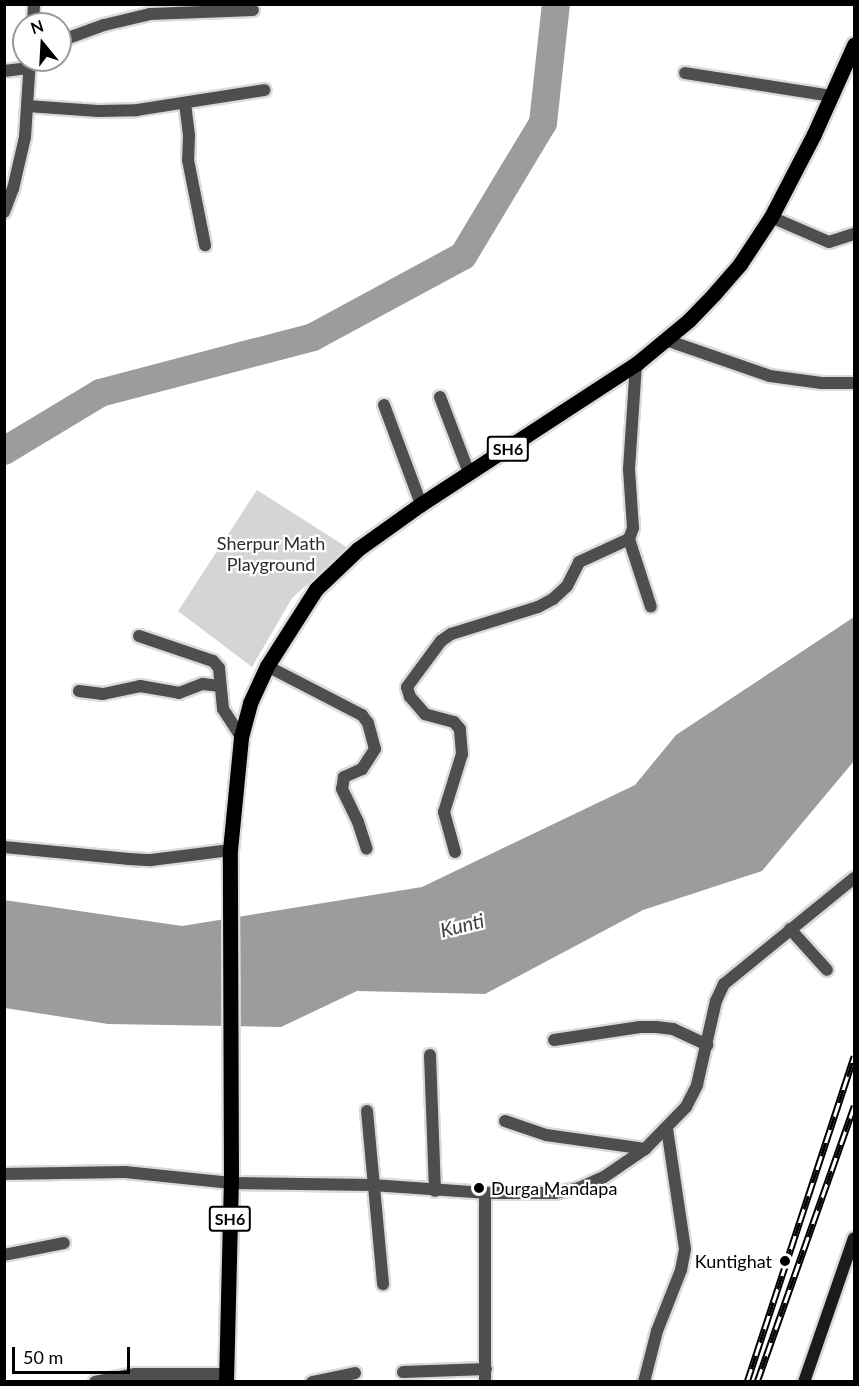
<!DOCTYPE html>
<html>
<head>
<meta charset="utf-8">
<style>
	body { margin:0 }
	#map { position:relative; width:859px; height:1386px; overflow:hidden; background:#fff; font-family:Lato,sans-serif }
	div>[style] { position:absolute }
	.green>* { inset:0; background:#d5d5d5 }
	.water>* { inset:0; background:#9c9c9c }
	.river>* { height:28px; margin:-14px; padding:0 14px; transform-origin:14px; border-radius:14px; background:#9c9c9c }
	.roads { filter:drop-shadow(2px 0 #dbdbdb) drop-shadow(-2px 0 #dbdbdb) drop-shadow(0 2px #dbdbdb) drop-shadow(0 -2px #dbdbdb) }
	.minor>* { height:12px; margin:-6px; padding:0 6px; transform-origin:6px; border-radius:6px; background:#4e4e4e }
	.secondary>* { height:12px; margin:-6px; padding:0 6px; transform-origin:6px; border-radius:6px; background:#1b1b1b }
	.primary>* { height:15px; margin:-7.5px; padding:0 7.5px; transform-origin:7.5px; border-radius:7.5px; background:#000 }
	.rail>* { height:7px; margin-top:-3.5px; transform-origin:0; background:repeating-linear-gradient(90deg,#fff 0 14px,#000 0 28px); box-sizing:border-box; border-block:2px solid #000 }
	.dots>* { width:16px; height:16px; translate:-50% -50%; box-sizing:border-box; border:3px solid #fff; border-radius:50% }
	span { translate:-50% -50%; white-space:nowrap; text-align:center; line-height:1.15; -webkit-text-stroke:4.5px #fff; paint-order:stroke }
	.shield-label span { padding:2px 4px; background:#fff; border:2px solid; border-radius:4px; -webkit-text-stroke-width:0 }
	.shield-label { font-size:16px; color:#000; font-weight:700 }
	.park-label { font-size:18px; color:#2c2c2c }
	.poi-label { font-size:18px; color:#000 }
	.left { translate:0 -50%; text-align:left }
	.right { translate:-100% -50%; text-align:right }
	.water-label { font-size:20px; color:#3d3d3d; font-style:italic }
	.frame { position:absolute; inset:0; border:6px solid #000; pointer-events:none }
	.north { position:absolute; left:12px; top:12px; width:60px; height:60px; box-sizing:border-box; background:#fff; border:2px solid #999; border-radius:50%; rotate:342deg; font-size:16px; font-weight:700; line-height:24px; text-align:center; color:#000 }
	.north::after { content:''; display:block; margin:auto; width:21px; height:27px; background:#000; clip-path:polygon(50% 0,100% 100%,50% 72%,0 100%) }
	.scale { position:absolute; left:12px; top:1347px; width:118px; height:27px; box-sizing:border-box; border:3px solid #000; border-top:0; padding-left:8px; font-size:18px; line-height:21px; white-space:nowrap; color:#000; -webkit-text-stroke:4px #fff; paint-order:stroke }
</style>
</head>
<body>
<div id="map">
	<div class="green">
		<i style="clip-path:polygon(257px 490px,348px 548px,292px 598px,252px 667px,178px 611px)"></i>
	</div>
	<div class="water">
		<i style="clip-path:polygon(854px 617px,854px 761px,762px 871px,643px 910px,485px 994px,357px 991px,281px 1027px,108px 1024px,5px 1008px,4px 900px,182px 926px,422px 887px,635px 785px,676px 735px)"></i>
	</div>
	<div class="river">
		<i style="left:4px;top:451px;width:112px;rotate:-31.1deg"></i>
		<i style="left:100px;top:393px;width:220px;rotate:-14.7deg"></i>
		<i style="left:313px;top:337px;width:170px;rotate:-28.4deg"></i>
		<i style="left:463px;top:256px;width:155px;rotate:-59deg"></i>
		<i style="left:543px;top:123px;width:120px;rotate:-83.8deg"></i>
	</div>
	<div class="roads">
		<div class="minor">
			<i style="left:33px;top:24px;width:20px;rotate:-87deg"></i>
			<i style="left:60px;top:41px;width:47px;rotate:-20deg"></i>
			<i style="left:104px;top:25px;width:47px;rotate:-13.4deg"></i>
			<i style="left:150px;top:14px;width:103px;rotate:-2.2deg"></i>
			<i style="left:4px;top:71px;width:26px;rotate:-7deg"></i>
			<i style="left:685px;top:73px;width:149px;rotate:8.9deg"></i>
			<i style="left:185px;top:103px;width:32px;rotate:83deg"></i>
			<i style="left:189px;top:135px;width:25px;rotate:92deg"></i>
			<i style="left:188px;top:160px;width:87px;rotate:78.7deg"></i>
			<i style="left:27px;top:106px;width:71px;rotate:4deg"></i>
			<i style="left:98px;top:111px;width:39px;rotate:-1deg"></i>
			<i style="left:137px;top:110px;width:129px;rotate:-8.9deg"></i>
			<i style="left:4px;top:212px;width:25px;rotate:-69deg"></i>
			<i style="left:13px;top:189px;width:53px;rotate:-77deg"></i>
			<i style="left:25px;top:137px;width:77px;rotate:-86.3deg"></i>
			<i style="left:771px;top:217px;width:63px;rotate:23.3deg"></i>
			<i style="left:829px;top:242px;width:26px;rotate:-18deg"></i>
			<i style="left:666px;top:340px;width:110px;rotate:19.1deg"></i>
			<i style="left:770px;top:376px;width:52px;rotate:7.7deg"></i>
			<i style="left:822px;top:383px;width:32px"></i>
			<i style="left:440px;top:397px;width:81px;rotate:69.1deg"></i>
			<i style="left:384px;top:405px;width:106px;rotate:69.5deg"></i>
			<i style="left:629px;top:539px;width:71px;rotate:72.1deg"></i>
			<i style="left:139px;top:636px;width:78px;rotate:18.7deg"></i>
			<i style="left:213px;top:661px;width:9px;rotate:49deg"></i>
			<i style="left:219px;top:668px;width:41px;rotate:84.4deg"></i>
			<i style="left:223px;top:709px;width:33px;rotate:57deg"></i>
			<i style="left:267px;top:666px;width:107px;rotate:27.3deg"></i>
			<i style="left:362px;top:715px;width:10px;rotate:53deg"></i>
			<i style="left:368px;top:723px;width:27px;rotate:75deg"></i>
			<i style="left:375px;top:749px;width:24px;rotate:123deg"></i>
			<i style="left:362px;top:769px;width:20px;rotate:156deg"></i>
			<i style="left:344px;top:777px;width:12px;rotate:99deg"></i>
			<i style="left:342px;top:789px;width:37px;rotate:64deg"></i>
			<i style="left:358px;top:822px;width:28px;rotate:72deg"></i>
			<i style="left:79px;top:691px;width:24px;rotate:7deg"></i>
			<i style="left:103px;top:694px;width:38px;rotate:-12deg"></i>
			<i style="left:140px;top:686px;width:40px;rotate:10deg"></i>
			<i style="left:179px;top:693px;width:26px;rotate:-21deg"></i>
			<i style="left:203px;top:684px;width:17px;rotate:7deg"></i>
			<i style="left:4px;top:847px;width:126px;rotate:5.5deg"></i>
			<i style="left:129px;top:859px;width:22px;rotate:3deg"></i>
			<i style="left:151px;top:860px;width:80px;rotate:-7.2deg"></i>
			<i style="left:455px;top:852px;width:41px;rotate:-105.4deg"></i>
			<i style="left:444px;top:812px;width:61px;rotate:-72.8deg"></i>
			<i style="left:462px;top:754px;width:25px;rotate:-95deg"></i>
			<i style="left:460px;top:729px;width:9px;rotate:-131deg"></i>
			<i style="left:454px;top:722px;width:30px;rotate:-165deg"></i>
			<i style="left:425px;top:714px;width:23px;rotate:-131deg"></i>
			<i style="left:410px;top:697px;width:10px;rotate:-107deg"></i>
			<i style="left:407px;top:687px;width:57px;rotate:-53.5deg"></i>
			<i style="left:441px;top:641px;width:12px;rotate:-35deg"></i>
			<i style="left:451px;top:634px;width:91px;rotate:-17.2deg"></i>
			<i style="left:538px;top:607px;width:17px;rotate:-28deg"></i>
			<i style="left:553px;top:599px;width:19px;rotate:-43deg"></i>
			<i style="left:567px;top:586px;width:27px;rotate:-63deg"></i>
			<i style="left:579px;top:562px;width:55px;rotate:-24.7deg"></i>
			<i style="left:629px;top:539px;width:12px;rotate:-70deg"></i>
			<i style="left:633px;top:528px;width:59px;rotate:-93.9deg"></i>
			<i style="left:629px;top:469px;width:105px;rotate:-86.2deg"></i>
			<i style="left:790px;top:929px;width:55px;rotate:47.9deg"></i>
			<i style="left:554px;top:1040px;width:87px;rotate:-8.6deg"></i>
			<i style="left:640px;top:1027px;width:16px"></i>
			<i style="left:656px;top:1027px;width:17px;rotate:7deg"></i>
			<i style="left:673px;top:1029px;width:38px;rotate:25deg"></i>
			<i style="left:430px;top:1055px;width:136px;rotate:87.9deg"></i>
			<i style="left:367px;top:1111px;width:174px;rotate:84.7deg"></i>
			<i style="left:505px;top:1121px;width:43px;rotate:18.9deg"></i>
			<i style="left:546px;top:1135px;width:100px;rotate:8deg"></i>
			<i style="left:4px;top:1174px;width:121px;rotate:-0.9deg"></i>
			<i style="left:125px;top:1172px;width:107px;rotate:5.9deg"></i>
			<i style="left:231px;top:1183px;width:141px;rotate:0.8deg"></i>
			<i style="left:372px;top:1185px;width:113px;rotate:4deg"></i>
			<i style="left:485px;top:1193px;width:70px"></i>
			<i style="left:555px;top:1193px;width:25px;rotate:-12deg"></i>
			<i style="left:579px;top:1188px;width:27px;rotate:-24deg"></i>
			<i style="left:604px;top:1177px;width:50px;rotate:-34.3deg"></i>
			<i style="left:645px;top:1149px;width:59px;rotate:-45.7deg"></i>
			<i style="left:686px;top:1107px;width:25px;rotate:-63deg"></i>
			<i style="left:697px;top:1085px;width:86px;rotate:-77.3deg"></i>
			<i style="left:716px;top:1001px;width:19px;rotate:-65deg"></i>
			<i style="left:724px;top:984px;width:168px;rotate:-39.2deg"></i>
			<i style="left:485px;top:1193px;width:189px;rotate:90deg"></i>
			<i style="left:4px;top:1255px;width:61px;rotate:-11.3deg"></i>
			<i style="left:403px;top:1372px;width:83px;rotate:-2.1deg"></i>
			<i style="left:95px;top:1382px;width:41px;rotate:-11.3deg"></i>
			<i style="left:135px;top:1374px;width:92px"></i>
			<i style="left:312px;top:1382px;width:44px;rotate:-11.8deg"></i>
			<i style="left:644px;top:1382px;width:53px;rotate:-75.7deg"></i>
			<i style="left:657px;top:1331px;width:66px;rotate:-68.5deg"></i>
			<i style="left:681px;top:1270px;width:21px;rotate:-79deg"></i>
			<i style="left:685px;top:1249px;width:121px;rotate:-98.5deg"></i>
		</div>
		<div class="secondary">
			<i style="left:804px;top:1382px;width:152px;rotate:-70.9deg"></i>
		</div>
		<div class="primary">
			<i style="left:226px;top:1382px;width:199px;rotate:-88.6deg"></i>
			<i style="left:231px;top:1183px;width:333px;rotate:-90.2deg"></i>
			<i style="left:230px;top:850px;width:114px;rotate:-84.4deg"></i>
			<i style="left:241px;top:737px;width:35px;rotate:-75deg"></i>
			<i style="left:250px;top:703px;width:41px;rotate:-65.3deg"></i>
			<i style="left:267px;top:666px;width:91px;rotate:-57.5deg"></i>
			<i style="left:316px;top:589px;width:58px;rotate:-43.6deg"></i>
			<i style="left:358px;top:549px;width:77px;rotate:-35.5deg"></i>
			<i style="left:421px;top:504px;width:257px;rotate:-33.1deg"></i>
			<i style="left:636px;top:364px;width:69px;rotate:-39.7deg"></i>
			<i style="left:689px;top:320px;width:36px;rotate:-46deg"></i>
			<i style="left:714px;top:294px;width:40px;rotate:-49deg"></i>
			<i style="left:740px;top:264px;width:56px;rotate:-56.6deg"></i>
			<i style="left:771px;top:217px;width:93px;rotate:-62.6deg"></i>
			<i style="left:814px;top:134px;width:98px;rotate:-65.8deg"></i>
		</div>
	</div>
	<div class="rail">
		<i style="left:747px;top:1382px;width:343px;rotate:-71.8deg"></i>
		<i style="left:757px;top:1382px;width:293px;rotate:-70.6deg"></i>
	</div>
	<div class="dots">
		<i style="left:479px;top:1188px;background:#000"></i>
		<i style="left:785px;top:1261px;background:#000"></i>
	</div>
	<div class="shield-label">
		<span style="left:508px;top:449px">SH6</span>
		<span style="left:230px;top:1219px">SH6</span>
	</div>
	<div class="park-label">
		<span style="left:271px;top:554px">Sherpur Math<br>Playground</span>
	</div>
	<div class="poi-label">
		<span class="left" style="left:491px;top:1188px">Durga Mandapa</span>
		<span class="right" style="left:772px;top:1261px">Kuntighat</span>
	</div>
	<div class="water-label">
		<span style="left:462px;top:925px;rotate:-14deg">Kunti</span>
	</div>
	<div class="frame"></div>
	<div class="north">N</div>
	<div class="scale">50 m</div>
</div>
</body>
</html>
